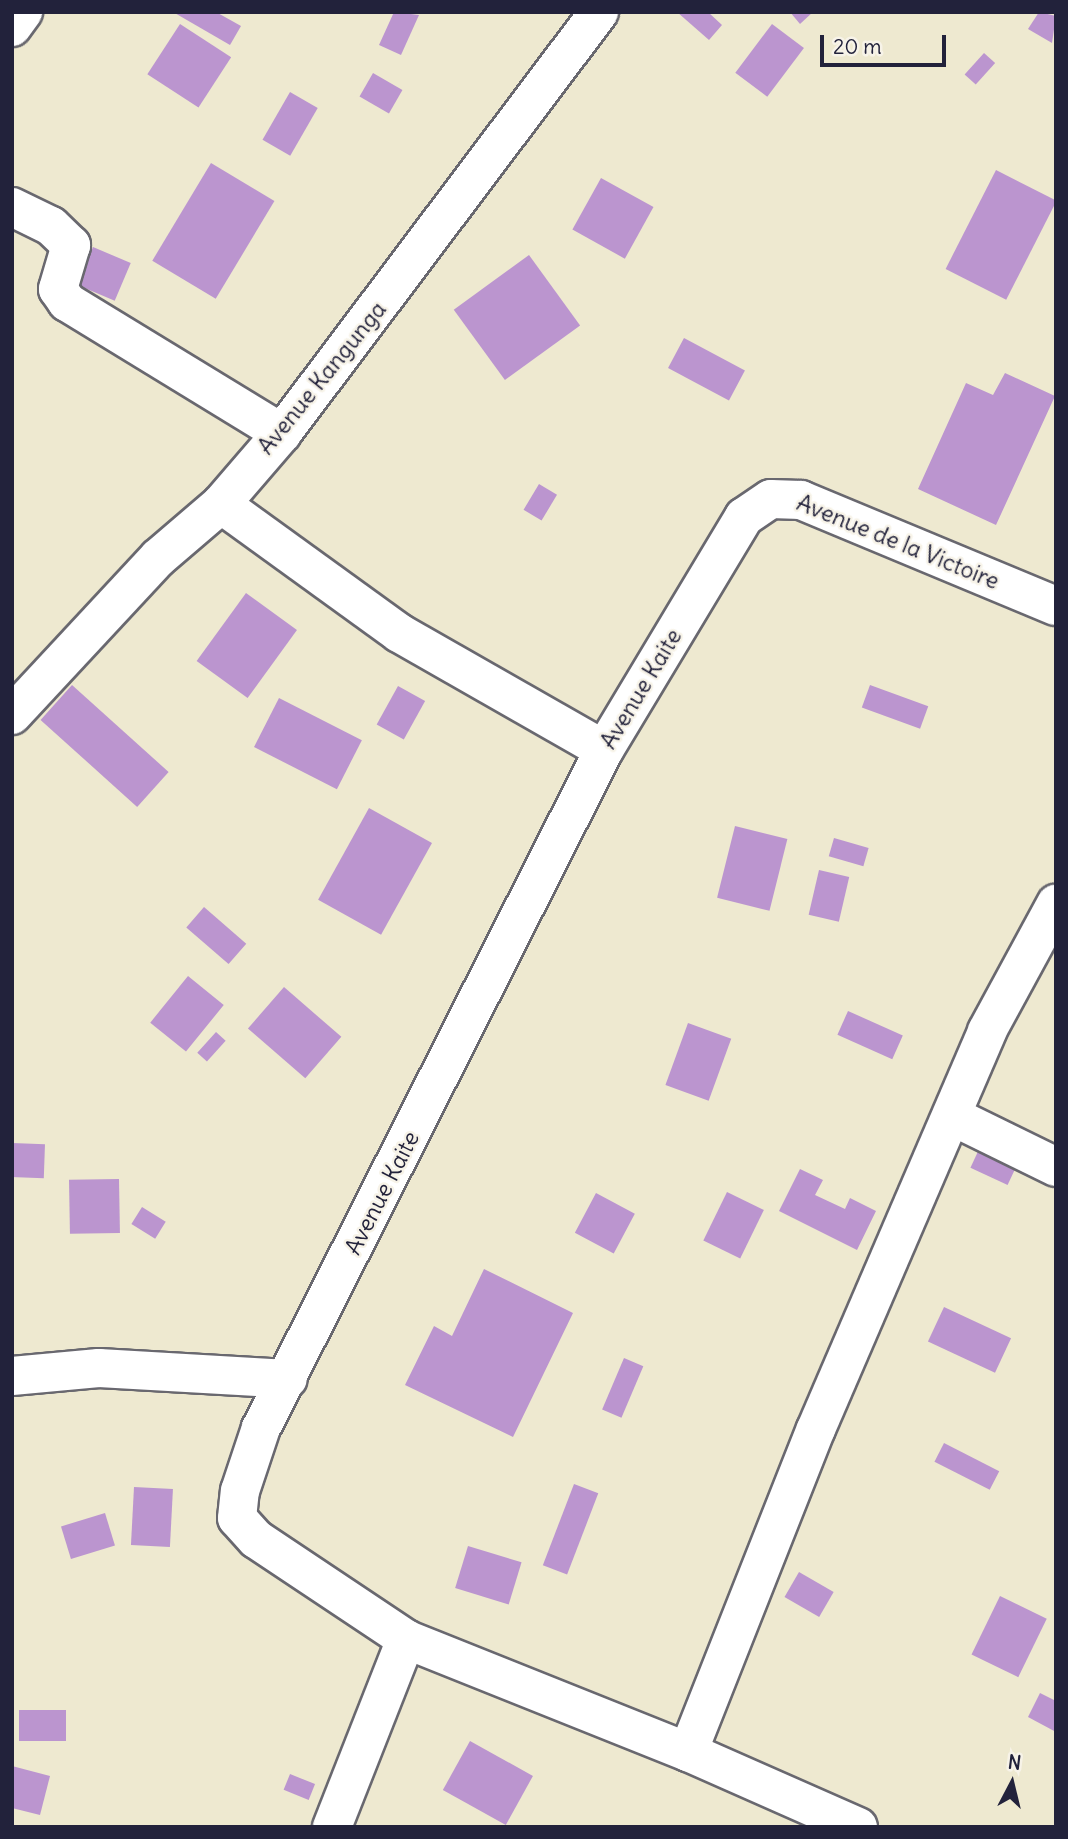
<!DOCTYPE html>
<html>
<head>
<meta charset="utf-8">
<style>
	body { margin:0 }
	#map { position:relative; width:1068px; height:1839px; overflow:hidden; background:#eee9d0; font-family:Delius,sans-serif }
	div>[style] { position:absolute }
	.building>* { inset:0; background:#bb95cf; transform-origin:0 0 }
	.roads { filter:drop-shadow(2px 0 #69686f) drop-shadow(-2px 0 #69686f) drop-shadow(0 2px #69686f) drop-shadow(0 -2px #69686f) }
	.minor>* { height:38px; margin:-19px; padding:0 19px; transform-origin:19px; border-radius:19px; background:#fff }
	span { translate:-50% -50%; white-space:nowrap; text-align:center; line-height:1.15; -webkit-text-stroke:5px #f7f3e8; paint-order:stroke }
	.street-label { font-size:23px; color:#22223b }
	.frame { position:absolute; inset:0; border:14px solid #22223b; pointer-events:none }
	.north { position:absolute; left:977px; top:1748px; width:70px; height:70px; -webkit-text-stroke:5px #f7f3e8; paint-order:stroke; rotate:7deg; font-size:19px; font-weight:700; line-height:28px; text-align:center; color:#22223b }
	.north::after { content:''; display:block; margin:auto; width:24px; height:32px; background:#22223b; clip-path:polygon(50% 0,100% 100%,50% 72%,0 100%) }
	.scale { position:absolute; left:820px; top:35px; width:126px; height:32px; box-sizing:border-box; border:4px solid #22223b; border-top:0; padding-left:9px; font-size:21px; line-height:24px; white-space:nowrap; color:#22223b; -webkit-text-stroke:5px #f7f3e8; paint-order:stroke }
</style>
</head>
<body>
<div id="map">
	<div class="building">
		<i style="clip-path:polygon(173px 12px,216px 12px,241px 26px,230px 45px)"></i>
		<i style="clip-path:polygon(394px 12px,419px 15px,401px 55px,379px 45px)"></i>
		<i style="clip-path:polygon(677px 12px,708px 12px,722px 25px,709px 40px)"></i>
		<i style="clip-path:polygon(790px 12px,813px 12px,800px 24px)"></i>
		<i style="clip-path:polygon(1039px 12px,1056px 16px,1052px 43px,1028px 29px)"></i>
		<i style="left:180px;top:24px;width:61px;height:60px;rotate:33deg"></i>
		<i style="left:772px;top:24px;width:40px;height:61px;rotate:37deg"></i>
		<i style="left:984px;top:53px;width:15px;height:29px;rotate:42deg"></i>
		<i style="left:373px;top:73px;width:34px;height:27px;rotate:30deg"></i>
		<i style="left:290px;top:92px;width:32px;height:55px;rotate:30deg"></i>
		<i style="left:211px;top:163px;width:74px;height:114px;rotate:31deg"></i>
		<i style="left:996px;top:170px;width:68px;height:111px;rotate:27deg"></i>
		<i style="left:601px;top:178px;width:60px;height:59px;rotate:29deg"></i>
		<i style="left:93px;top:247px;width:41px;height:41px;rotate:23deg"></i>
		<i style="left:529px;top:255px;width:87px;height:93px;rotate:54deg"></i>
		<i style="left:684px;top:338px;width:69px;height:34px;rotate:28deg"></i>
		<i style="clip-path:polygon(1005px 373px,1055px 396px,996px 525px,918px 489px,966px 383px,993px 395px)"></i>
		<i style="left:539px;top:484px;width:21px;height:30px;rotate:31deg"></i>
		<i style="left:246px;top:593px;width:63px;height:84px;rotate:36deg"></i>
		<i style="left:72px;top:685px;width:130px;height:47px;rotate:42deg"></i>
		<i style="left:870px;top:685px;width:62px;height:24px;rotate:20deg"></i>
		<i style="left:398px;top:686px;width:31px;height:44px;rotate:29deg"></i>
		<i style="left:279px;top:698px;width:93px;height:55px;rotate:27deg"></i>
		<i style="left:369px;top:808px;width:72px;height:105px;rotate:29deg"></i>
		<i style="left:735px;top:826px;width:54px;height:74px;rotate:14deg"></i>
		<i style="left:834px;top:838px;width:36px;height:19px;rotate:16deg"></i>
		<i style="left:819px;top:870px;width:31px;height:46px;rotate:13deg"></i>
		<i style="left:204px;top:907px;width:56px;height:27px;rotate:41deg"></i>
		<i style="left:188px;top:976px;width:46px;height:60px;rotate:39deg"></i>
		<i style="left:284px;top:987px;width:76px;height:55px;rotate:41deg"></i>
		<i style="left:848px;top:1011px;width:60px;height:26px;rotate:24deg"></i>
		<i style="left:688px;top:1023px;width:46px;height:66px;rotate:20deg"></i>
		<i style="left:216px;top:1032px;width:13px;height:28px;rotate:42deg"></i>
		<i style="left:12px;top:1143px;width:33px;height:34px;rotate:2deg"></i>
		<i style="left:981px;top:1145px;width:41px;height:25px;rotate:25deg"></i>
		<i style="clip-path:polygon(800px 1169px,823px 1180px,815px 1195px,845px 1209px,850px 1198px,876px 1211px,857px 1250px,779px 1211px)"></i>
		<i style="left:119px;top:1179px;width:54px;height:50px;rotate:89deg"></i>
		<i style="left:727px;top:1192px;width:41px;height:54px;rotate:26deg"></i>
		<i style="left:596px;top:1193px;width:44px;height:45px;rotate:28deg"></i>
		<i style="left:142px;top:1207px;width:28px;height:20px;rotate:32deg"></i>
		<i style="clip-path:polygon(484px 1269px,573px 1313px,513px 1437px,405px 1385px,434px 1326px,452px 1336px)"></i>
		<i style="left:944px;top:1307px;width:74px;height:38px;rotate:25deg"></i>
		<i style="left:624px;top:1358px;width:21px;height:56px;rotate:23deg"></i>
		<i style="left:944px;top:1443px;width:62px;height:21px;rotate:27deg"></i>
		<i style="left:574px;top:1484px;width:26px;height:87px;rotate:21deg"></i>
		<i style="left:134px;top:1487px;width:39px;height:58px;rotate:3deg"></i>
		<i style="left:105px;top:1513px;width:34px;height:46px;rotate:73deg"></i>
		<i style="left:468px;top:1546px;width:56px;height:44px;rotate:17deg"></i>
		<i style="left:799px;top:1572px;width:40px;height:29px;rotate:30deg"></i>
		<i style="left:1000px;top:1596px;width:52px;height:65px;rotate:26deg"></i>
		<i style="clip-path:polygon(1040px 1693px,1056px 1701px,1056px 1732px,1028px 1717px)"></i>
		<i style="left:19px;top:1710px;width:47px;height:31px"></i>
		<i style="left:470px;top:1741px;width:72px;height:56px;rotate:29deg"></i>
		<i style="clip-path:polygon(12px 1766px,50px 1776px,40px 1815px,12px 1808px)"></i>
		<i style="left:290px;top:1774px;width:27px;height:17px;rotate:22deg"></i>
	</div>
	<div class="roads">
		<div class="minor">
			<i style="left:12px;top:27px;width:19px;rotate:-54deg"></i>
			<i style="left:12px;top:207px;width:43px;rotate:26deg"></i>
			<i style="left:51px;top:226px;width:28px;rotate:44deg"></i>
			<i style="left:71px;top:245px;width:46px;rotate:106.5deg"></i>
			<i style="left:58px;top:289px;width:16px;rotate:55deg"></i>
			<i style="left:67px;top:302px;width:252px;rotate:31.4deg"></i>
			<i style="left:221px;top:504px;width:220px;rotate:35.9deg"></i>
			<i style="left:399px;top:633px;width:236px;rotate:29.7deg"></i>
			<i style="left:12px;top:715px;width:214px;rotate:-47.1deg"></i>
			<i style="left:158px;top:558px;width:83px;rotate:-40.6deg"></i>
			<i style="left:221px;top:504px;width:94px;rotate:-49.3deg"></i>
			<i style="left:282px;top:433px;width:527px;rotate:-53.02deg"></i>
			<i style="left:952px;top:1116px;width:116px;rotate:26.1deg"></i>
			<i style="left:12px;top:1376px;width:87px;rotate:-5.3deg"></i>
			<i style="left:99px;top:1368px;width:189px;rotate:3.3deg"></i>
			<i style="left:688px;top:1752px;width:347px;rotate:-68.4deg"></i>
			<i style="left:816px;top:1429px;width:433px;rotate:-66.7deg"></i>
			<i style="left:987px;top:1031px;width:145px;rotate:-61.5deg"></i>
			<i style="left:332px;top:1827px;width:202px;rotate:-68.5deg"></i>
			<i style="left:858px;top:1827px;width:186px;rotate:-156.2deg"></i>
			<i style="left:688px;top:1752px;width:304px;rotate:-158.2deg"></i>
			<i style="left:406px;top:1639px;width:180px;rotate:-146.3deg"></i>
			<i style="left:256px;top:1539px;width:28px;rotate:-132deg"></i>
			<i style="left:237px;top:1518px;width:27px;rotate:-84deg"></i>
			<i style="left:240px;top:1491px;width:66px;rotate:-71.6deg"></i>
			<i style="left:261px;top:1428px;width:760px;rotate:-63.17deg"></i>
			<i style="left:604px;top:750px;width:272px;rotate:-59deg"></i>
			<i style="left:744px;top:517px;width:32px;rotate:-34deg"></i>
			<i style="left:771px;top:499px;width:30px;rotate:2deg"></i>
			<i style="left:801px;top:500px;width:276px;rotate:22.6deg"></i>
		</div>
	</div>
	<div class="street-label">
		<span style="left:322px;top:378px;rotate:-51deg">Avenue Kangunga</span>
		<span style="left:898px;top:542px;rotate:22deg">Avenue de la Victoire</span>
		<span style="left:641px;top:689px;rotate:-59deg">Avenue Kaite</span>
		<span style="left:382px;top:1193px;rotate:-63deg">Avenue Kaite</span>
	</div>
	<div class="frame"></div>
	<div class="north">N</div>
	<div class="scale">20 m</div>
</div>
</body>
</html>
